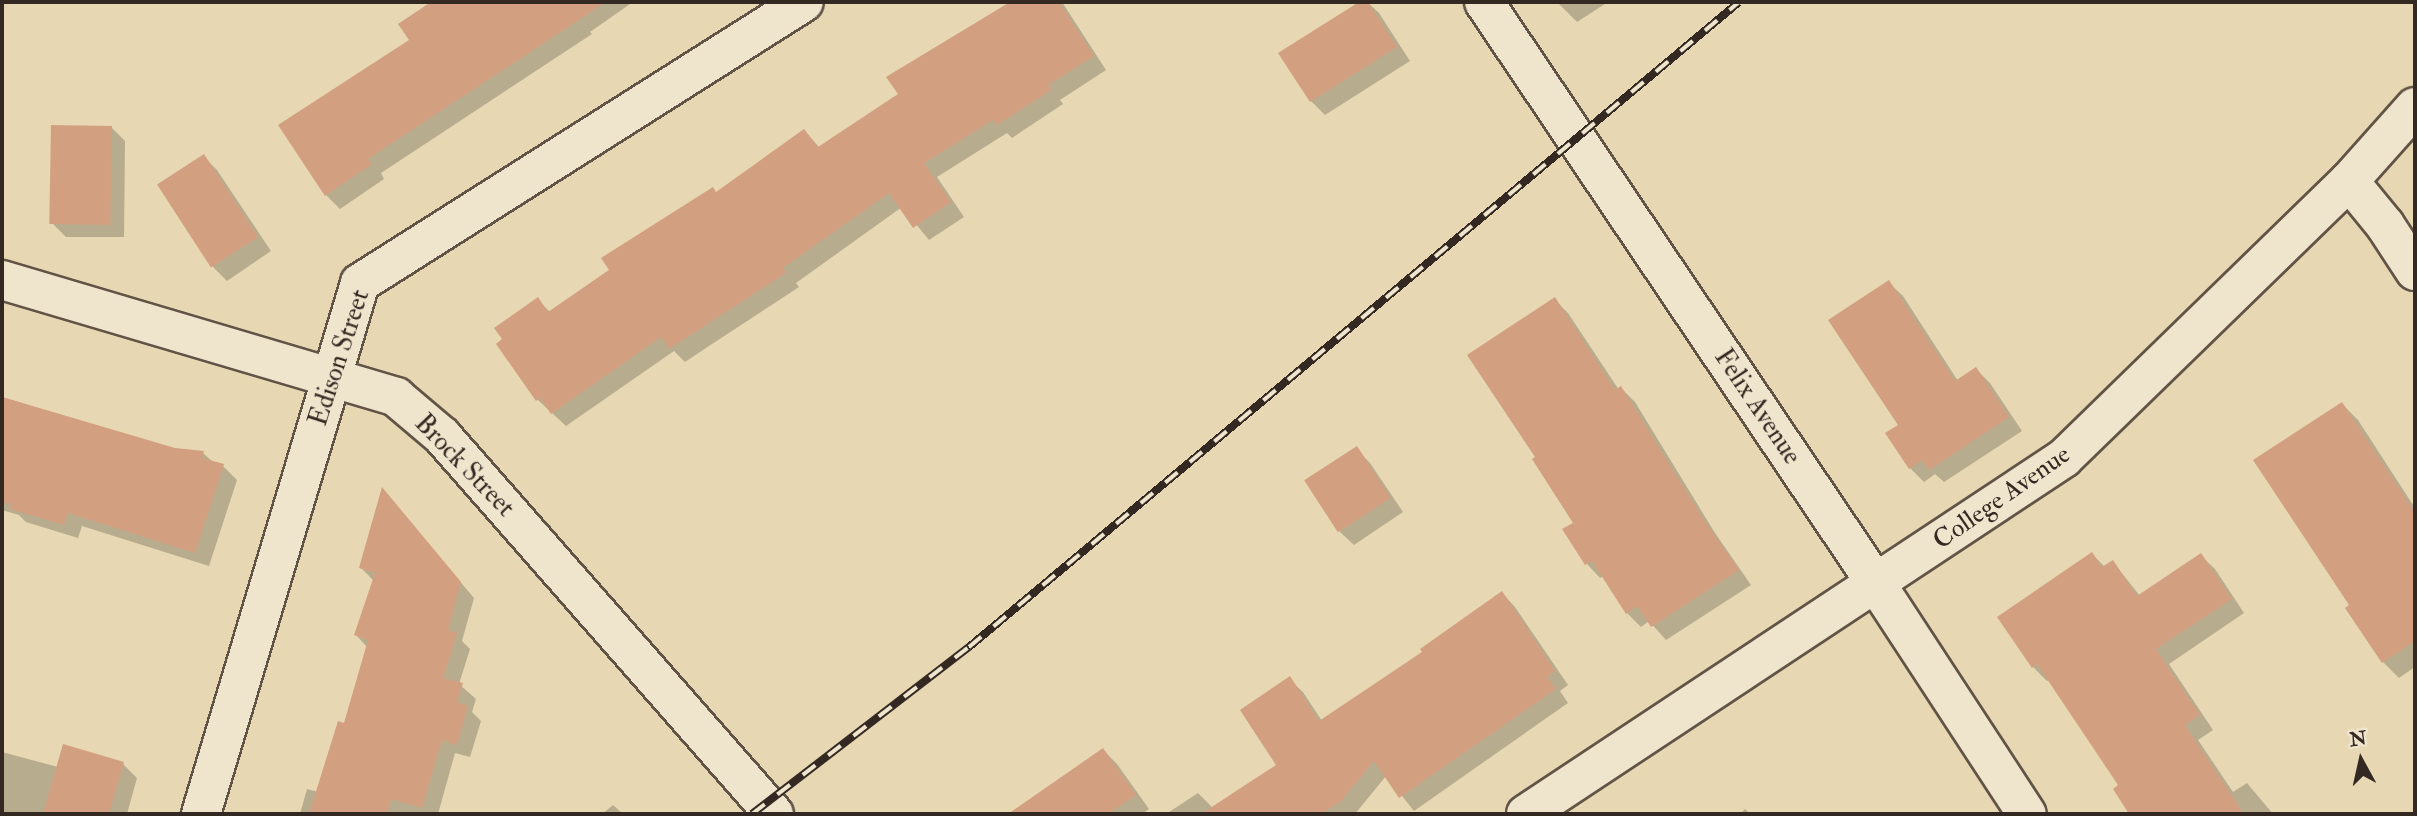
<!DOCTYPE html>
<html>
<head>
<meta charset="utf-8">
<style>
	body { margin:0 }
	#map { position:relative; width:2417px; height:816px; overflow:hidden; background:#e7d7b2; font-family:"IM FELL Double Pica",serif }
	div>[style] { position:absolute }
	.shadow>* { inset:0; background:#0003 }
	.building>* { inset:0; background:#d39f81; transform-origin:0 0 }
	.roads { filter:drop-shadow(2px 0 #615446) drop-shadow(-2px 0 #615446) drop-shadow(0 2px #615446) drop-shadow(0 -2px #615446) }
	.street>* { height:38px; margin:-19px; padding:0 19px; transform-origin:19px; border-radius:19px; background:#efe5cd }
	.secondary>* { height:38px; margin:-19px; padding:0 19px; transform-origin:19px; border-radius:19px; background:#efe5cd }
	.rail>* { height:8px; margin-top:-4px; transform-origin:0; background:repeating-linear-gradient(90deg,#efe5cd 0 16px,#342922 0 32px); box-sizing:border-box; border-block:2px solid #342922 }
	span { translate:-50% -50%; white-space:nowrap; text-align:center; line-height:1.15; -webkit-text-stroke:5px #efe5cd; paint-order:stroke }
	.street-label { font-size:26px; color:#342922 }
	.frame { position:absolute; inset:0; border:4px solid #342922; pointer-events:none }
	.north { position:absolute; left:2326px; top:725px; width:70px; height:70px; -webkit-text-stroke:5px #efe5cd; paint-order:stroke; rotate:352deg; font-size:19px; font-weight:700; line-height:28px; text-align:center; color:#342922 }
	.north::after { content:''; display:block; margin:auto; width:24px; height:32px; background:#342922; clip-path:polygon(50% 0,100% 100%,50% 72%,0 100%) }
</style>
</head>
<body>
<div id="map">
	<div class="shadow">
		<i style="clip-path:polygon(488px 2px,633px 2px,590px 32px,592px 34px,381px 173px,384px 179px,340px 209px,326px 195px,465px 16px)"></i>
		<i style="clip-path:polygon(1012px 2px,1062px 2px,1106px 70px,1060px 100px,1063px 104px,1012px 138px,1007px 133px,937px 177px,964px 217px,929px 240px,902px 207px,796px 283px,799px 287px,709px 346px,685px 362px,674px 351px,566px 426px,538px 400px,537px 299px,550px 312px,804px 131px,820px 148px,900px 94px,889px 78px)"></i>
		<i style="clip-path:polygon(1362px 2px,1367px 2px,1379px 13px,1410px 61px,1325px 115px,1311px 101px,1280px 54px)"></i>
		<i style="clip-path:polygon(1557px 2px,1608px 2px,1577px 22px)"></i>
		<i style="clip-path:polygon(111px 127px,125px 141px,124px 237px,66px 237px,52px 223px)"></i>
		<i style="clip-path:polygon(203px 156px,217px 170px,271px 251px,227px 281px,213px 267px)"></i>
		<i style="clip-path:polygon(1889px 283px,1903px 296px,1958px 381px,1976px 369px,1990px 383px,2022px 431px,1944px 482px,1935px 474px,1924px 482px,1910px 468px)"></i>
		<i style="clip-path:polygon(1554px 299px,1568px 313px,1619px 390px,1621px 388px,1635px 402px,1715px 533px,1751px 585px,1666px 640px,1649px 621px,1641px 627px,1627px 613px,1604px 576px,1600px 578px,1587px 564px,1565px 530px,1575px 523px,1537px 457px)"></i>
		<i style="clip-path:polygon(2px 397px,174px 450px,203px 453px,214px 463px,223px 466px,237px 480px,209px 566px,82px 526px,78px 538px,26px 522px,19px 515px,2px 510px)"></i>
		<i style="clip-path:polygon(2342px 404px,2358px 420px,2415px 508px,2415px 667px,2399px 678px,2383px 662px,2352px 606px)"></i>
		<i style="clip-path:polygon(1356px 449px,1370px 463px,1403px 512px,1354px 545px,1340px 532px)"></i>
		<i style="clip-path:polygon(383px 491px,474px 598px,462px 641px,470px 649px,459px 684px,476px 699px,472px 712px,481px 721px,470px 757px,455px 753px,438px 814px,300px 814px,307px 789px,318px 792px,345px 726px,367px 647px,356px 635px,374px 581px,361px 568px)"></i>
		<i style="clip-path:polygon(2092px 554px,2105px 567px,2113px 562px,2140px 596px,2201px 556px,2215px 569px,2244px 613px,2169px 664px,2213px 730px,2198px 740px,2233px 792px,2247px 783px,2273px 814px,2131px 814px,2115px 789px,2121px 785px,2050px 679px,2047px 681px,2033px 667px)"></i>
		<i style="clip-path:polygon(1502px 593px,1515px 607px,1568px 685px,1560px 691px,1568px 703px,1414px 811px,1386px 776px,1355px 814px,1166px 814px,1198px 793px,1213px 808px,1278px 765px,1289px 679px,1303px 692px,1322px 721px,1424px 652px)"></i>
		<i style="clip-path:polygon(1103px 750px,1117px 764px,1149px 809px,1142px 814px,1049px 814px,1037px 796px)"></i>
		<i style="clip-path:polygon(2px 752px,58px 767px,123px 764px,137px 778px,127px 814px,2px 814px)"></i>
		<i style="clip-path:polygon(613px 805px,623px 814px,602px 814px)"></i>
		<i style="clip-path:polygon(1745px 809px,1750px 814px,1740px 814px)"></i>
	</div>
	<div class="building">
		<i style="clip-path:polygon(431px 2px,606px 2px,368px 159px,372px 164px,325px 196px,278px 125px,409px 40px,398px 24px)"></i>
		<i style="clip-path:polygon(1010px 2px,1059px 2px,1094px 56px,1048px 85px,1051px 90px,997px 125px,993px 120px,924px 163px,951px 202px,913px 228px,889px 193px,783px 268px,786px 273px,669px 349px,661px 337px,551px 414px,540px 398px,536px 401px,496px 344px,502px 339px,494px 328px,538px 297px,548px 312px,609px 270px,601px 258px,713px 187px,716px 192px,804px 129px,818px 147px,898px 94px,886px 77px)"></i>
		<i style="clip-path:polygon(1359px 2px,1368px 2px,1397px 47px,1310px 102px,1278px 53px)"></i>
		<i style="left:51px;top:125px;width:61px;height:99px;rotate:1deg"></i>
		<i style="left:204px;top:154px;width:99px;height:56px;rotate:57deg"></i>
		<i style="clip-path:polygon(1889px 280px,1955px 381px,1976px 367px,2009px 417px,1929px 470px,1922px 460px,1909px 469px,1885px 433px,1898px 425px,1828px 320px)"></i>
		<i style="clip-path:polygon(1555px 297px,1615px 390px,1621px 386px,1702px 517px,1739px 570px,1651px 627px,1637px 606px,1626px 614px,1592px 561px,1585px 565px,1562px 529px,1573px 523px,1532px 459px,1535px 457px,1467px 355px)"></i>
		<i style="clip-path:polygon(2px 397px,175px 448px,204px 451px,202px 458px,224px 464px,195px 553px,68px 513px,64px 525px,10px 509px,11px 504px,2px 502px)"></i>
		<i style="clip-path:polygon(2342px 402px,2415px 513px,2415px 641px,2382px 663px,2345px 608px,2349px 605px,2253px 460px)"></i>
		<i style="left:1357px;top:446px;width:62px;height:63px;rotate:57deg"></i>
		<i style="clip-path:polygon(382px 487px,461px 582px,448px 630px,457px 633px,443px 678px,463px 683px,457px 702px,468px 706px,457px 745px,442px 740px,422px 808px,391px 799px,387px 814px,309px 814px,338px 721px,344px 723px,368px 640px,354px 635px,375px 573px,359px 568px)"></i>
		<i style="clip-path:polygon(2092px 552px,2102px 567px,2113px 560px,2137px 596px,2201px 553px,2232px 599px,2156px 649px,2200px 715px,2185px 725px,2244px 814px,2129px 814px,2113px 789px,2118px 785px,2037px 664px,2032px 668px,1997px 617px)"></i>
		<i style="clip-path:polygon(1502px 591px,1555px 671px,1547px 677px,1556px 689px,1399px 798px,1374px 761px,1341px 801px,1321px 814px,1201px 814px,1276px 765px,1240px 710px,1290px 676px,1319px 721px,1422px 652px,1420px 649px)"></i>
		<i style="clip-path:polygon(63px 744px,124px 762px,109px 814px,43px 814px)"></i>
		<i style="clip-path:polygon(1103px 748px,1136px 795px,1108px 814px,1008px 814px)"></i>
	</div>
	<div class="roads">
		<div class="street">
			<i style="left:1484px;top:2px;width:699px;rotate:56.01deg"></i>
			<i style="left:1875px;top:582px;width:277px;rotate:56.8deg"></i>
			<i style="left:2349px;top:181px;width:57px;rotate:50.7deg"></i>
			<i style="left:2385px;top:225px;width:55px;rotate:56.9deg"></i>
			<i style="left:2px;top:280px;width:411px;rotate:16.5deg"></i>
			<i style="left:396px;top:397px;width:60px;rotate:40.3deg"></i>
			<i style="left:442px;top:436px;width:503px;rotate:48.71deg"></i>
			<i style="left:201px;top:814px;width:554px;rotate:-73.33deg"></i>
			<i style="left:360px;top:283px;width:525px;rotate:-32.33deg"></i>
		</div>
		<div class="secondary">
			<i style="left:1526px;top:814px;width:645px;rotate:-33.49deg"></i>
			<i style="left:2064px;top:458px;width:397px;rotate:-44.2deg"></i>
			<i style="left:2349px;top:181px;width:99px;rotate:-48.3deg"></i>
		</div>
	</div>
	<div class="rail">
		<i style="left:752px;top:814px;width:274px;rotate:-37.6deg"></i>
		<i style="left:969px;top:647px;width:1004px;rotate:-39.95deg"></i>
	</div>
	<div class="street-label">
		<span style="left:340px;top:358px;rotate:-72deg">Edison Street</span>
		<span style="left:1757px;top:407px;rotate:56deg">Felix Avenue</span>
		<span style="left:464px;top:466px;rotate:46deg">Brock Street</span>
		<span style="left:2002px;top:498px;rotate:-35deg">College Avenue</span>
	</div>
	<div class="frame"></div>
	<div class="north">N</div>
</div>
</body>
</html>
